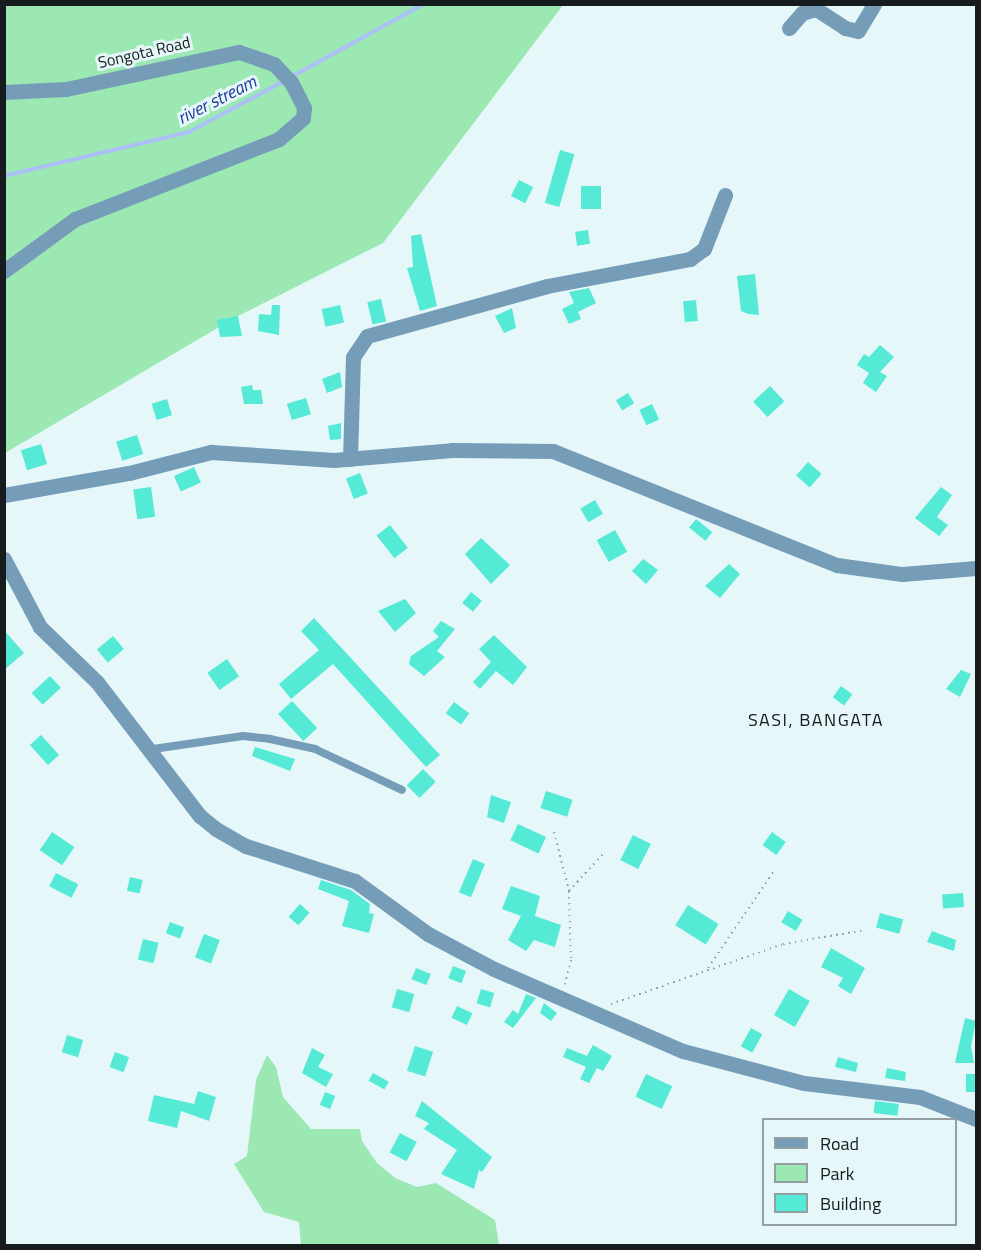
<!DOCTYPE html>
<html>
<head>
<meta charset="utf-8">
<style>
	body { margin:0 }
	#map { position:relative; width:981px; height:1250px; overflow:hidden; background:#e6f7fa; font-family:"Titillium Web",sans-serif }
	div>[style] { position:absolute }
	.green>* { inset:0; background:#9be8b3 }
	.stream>* { height:4px; margin:-2px; padding:0 2px; transform-origin:2px; border-radius:2px; background:#abc0f4 }
	.building>* { inset:0; background:#54ead5; transform-origin:0 0 }
	.path>* { height:2px; margin-top:-1px; transform-origin:0; background:repeating-linear-gradient(90deg,#939fa2 0 1.5px,transparent 0 6px) }
	.lane>* { height:8px; margin:-4px; padding:0 4px; transform-origin:4px; border-radius:4px; background:#769db8 }
	.street>* { height:15px; margin:-7.5px; padding:0 7.5px; transform-origin:7.5px; border-radius:7.5px; background:#769db8 }
	span { translate:-50% -50%; white-space:nowrap; text-align:center; line-height:1.15; -webkit-text-stroke:6px #e6f7fa; paint-order:stroke }
	.street-label { font-size:16px; color:#161c1d }
	.water-label { font-size:18px; color:#1f3696; font-style:italic }
	.neighbourhood-label { font-size:18px; color:#161c1d; letter-spacing:1.5px }
	.frame { position:absolute; inset:0; border:6px solid #161c1d; pointer-events:none }
	.legend { position:absolute; left:762px; top:1118px; width:195px; height:108px; box-sizing:border-box; background:#e6f7fa; border:2px solid #939fa2; margin:0; padding:8px 10px; list-style:none; font-size:18px; color:#161c1d }
	.legend li { display:flex; align-items:center; gap:12px; height:30px }
	.legend b { width:30px; border:2px solid #939fa2 }
</style>
</head>
<body>
<div id="map">
	<div class="green">
		<i style="clip-path:polygon(4px 5px,563px 5px,383px 243px,238px 316px,5px 453px)"></i>
		<i style="clip-path:polygon(267px 1055px,276px 1067px,283px 1097px,311px 1129px,360px 1129px,362px 1141px,377px 1163px,395px 1178px,417px 1187px,436px 1183px,495px 1220px,499px 1245px,301px 1245px,299px 1222px,264px 1212px,234px 1164px,247px 1156px,256px 1080px)"></i>
	</div>
	<div class="stream">
		<i style="left:291px;top:77px;width:152px;rotate:-28.8deg"></i>
		<i style="left:4px;top:176px;width:190px;rotate:-13.4deg"></i>
		<i style="left:189px;top:132px;width:108px;rotate:-28.2deg"></i>
	</div>
	<div class="building">
		<i style="left:560px;top:150px;width:15px;height:55px;rotate:16deg"></i>
		<i style="left:519px;top:180px;width:16px;height:18px;rotate:27deg"></i>
		<i style="left:581px;top:186px;width:20px;height:23px"></i>
		<i style="left:588px;top:230px;width:14px;height:13px;rotate:82deg"></i>
		<i style="clip-path:polygon(421px 234px,437px 306px,420px 311px,407px 268px,413px 267px,411px 236px)"></i>
		<i style="clip-path:polygon(755px 274px,759px 315px,748px 314px,741px 311px,737px 276px)"></i>
		<i style="clip-path:polygon(589px 288px,596px 303px,578px 312px,581px 319px,569px 324px,562px 309px,574px 303px,569px 292px)"></i>
		<i style="left:381px;top:299px;width:23px;height:14px;rotate:77deg"></i>
		<i style="left:696px;top:300px;width:21px;height:13px;rotate:85deg"></i>
		<i style="clip-path:polygon(272px 305px,280px 305px,279px 335px,258px 331px,259px 314px,271px 315px)"></i>
		<i style="left:340px;top:305px;width:18px;height:19px;rotate:77deg"></i>
		<i style="clip-path:polygon(512px 308px,516px 328px,504px 333px,495px 316px)"></i>
		<i style="clip-path:polygon(238px 316px,242px 336px,220px 337px,217px 320px)"></i>
		<i style="clip-path:polygon(880px 345px,894px 357px,880px 372px,887px 376px,876px 392px,863px 383px,869px 373px,857px 365px,864px 354px,869px 357px)"></i>
		<i style="clip-path:polygon(340px 372px,342px 387px,327px 393px,322px 379px)"></i>
		<i style="clip-path:polygon(252px 385px,253px 390px,261px 390px,263px 404px,244px 404px,241px 387px)"></i>
		<i style="left:770px;top:386px;width:21px;height:23px;rotate:47deg"></i>
		<i style="left:628px;top:393px;width:12px;height:14px;rotate:59deg"></i>
		<i style="left:306px;top:398px;width:17px;height:20px;rotate:73deg"></i>
		<i style="left:167px;top:399px;width:17px;height:16px;rotate:73deg"></i>
		<i style="left:652px;top:404px;width:17px;height:14px;rotate:65deg"></i>
		<i style="clip-path:polygon(341px 423px,341px 439px,330px 440px,328px 426px)"></i>
		<i style="left:137px;top:435px;width:20px;height:22px;rotate:72deg"></i>
		<i style="left:41px;top:444px;width:21px;height:21px;rotate:73deg"></i>
		<i style="left:808px;top:462px;width:18px;height:18px;rotate:41deg"></i>
		<i style="left:194px;top:467px;width:17px;height:22px;rotate:66deg"></i>
		<i style="left:360px;top:473px;width:22px;height:15px;rotate:69deg"></i>
		<i style="left:151px;top:487px;width:30px;height:18px;rotate:82deg"></i>
		<i style="clip-path:polygon(941px 487px,952px 495px,937px 517px,948px 525px,939px 536px,915px 518px)"></i>
		<i style="left:595px;top:500px;width:16px;height:17px;rotate:60deg"></i>
		<i style="left:696px;top:519px;width:21px;height:11px;rotate:39deg"></i>
		<i style="left:390px;top:525px;width:29px;height:17px;rotate:52deg"></i>
		<i style="left:615px;top:530px;width:25px;height:21px;rotate:61deg"></i>
		<i style="clip-path:polygon(481px 538px,510px 565px,491px 584px,465px 554px)"></i>
		<i style="clip-path:polygon(643px 559px,658px 570px,646px 584px,632px 571px)"></i>
		<i style="clip-path:polygon(729px 564px,740px 574px,720px 598px,705px 586px)"></i>
		<i style="left:471px;top:592px;width:14px;height:14px;rotate:39deg"></i>
		<i style="clip-path:polygon(405px 599px,416px 613px,395px 632px,378px 611px)"></i>
		<i style="clip-path:polygon(314px 618px,440px 755px,426px 767px,333px 664px,291px 699px,279px 684px,319px 650px,301px 631px)"></i>
		<i style="clip-path:polygon(441px 621px,455px 629px,437px 651px,445px 657px,424px 676px,409px 664px,411px 656px,439px 637px,433px 631px)"></i>
		<i style="clip-path:polygon(4px 630px,24px 653px,4px 670px)"></i>
		<i style="clip-path:polygon(494px 635px,527px 667px,513px 685px,496px 671px,480px 689px,473px 682px,491px 662px,479px 649px)"></i>
		<i style="left:113px;top:636px;width:17px;height:21px;rotate:50deg"></i>
		<i style="left:227px;top:659px;width:21px;height:24px;rotate:55deg"></i>
		<i style="clip-path:polygon(961px 670px,971px 674px,960px 697px,946px 689px)"></i>
		<i style="left:50px;top:676px;width:16px;height:25px;rotate:47deg"></i>
		<i style="left:841px;top:686px;width:14px;height:14px;rotate:36deg"></i>
		<i style="left:292px;top:701px;width:37px;height:19px;rotate:47deg"></i>
		<i style="left:454px;top:702px;width:19px;height:14px;rotate:36deg"></i>
		<i style="left:41px;top:735px;width:27px;height:15px;rotate:48deg"></i>
		<i style="clip-path:polygon(255px 747px,295px 759px,290px 771px,252px 756px)"></i>
		<i style="left:423px;top:769px;width:18px;height:23px;rotate:45deg"></i>
		<i style="left:546px;top:791px;width:28px;height:18px;rotate:18deg"></i>
		<i style="clip-path:polygon(491px 795px,511px 802px,504px 823px,487px 817px)"></i>
		<i style="left:518px;top:824px;width:31px;height:18px;rotate:25deg"></i>
		<i style="left:52px;top:832px;width:27px;height:22px;rotate:34deg"></i>
		<i style="left:772px;top:832px;width:17px;height:16px;rotate:36deg"></i>
		<i style="left:633px;top:835px;width:20px;height:28px;rotate:27deg"></i>
		<i style="left:473px;top:859px;width:13px;height:36px;rotate:23deg"></i>
		<i style="left:56px;top:873px;width:25px;height:15px;rotate:27deg"></i>
		<i style="left:130px;top:877px;width:13px;height:14px;rotate:13deg"></i>
		<i style="clip-path:polygon(321px 880px,351px 890px,370px 904px,369px 913px,374px 914px,369px 933px,342px 926px,349px 901px,318px 889px)"></i>
		<i style="clip-path:polygon(511px 886px,540px 896px,535px 916px,561px 925px,555px 947px,534px 940px,526px 951px,508px 940px,521px 916px,502px 909px)"></i>
		<i style="left:963px;top:893px;width:14px;height:21px;rotate:86deg"></i>
		<i style="left:300px;top:904px;width:13px;height:17px;rotate:42deg"></i>
		<i style="left:688px;top:905px;width:36px;height:24px;rotate:32deg"></i>
		<i style="left:788px;top:911px;width:17px;height:13px;rotate:31deg"></i>
		<i style="left:880px;top:913px;width:24px;height:15px;rotate:15deg"></i>
		<i style="left:170px;top:922px;width:15px;height:12px;rotate:20deg"></i>
		<i style="clip-path:polygon(932px 931px,956px 940px,954px 951px,927px 942px)"></i>
		<i style="left:204px;top:934px;width:17px;height:25px;rotate:21deg"></i>
		<i style="left:143px;top:939px;width:16px;height:21px;rotate:14deg"></i>
		<i style="clip-path:polygon(831px 948px,865px 968px,851px 994px,838px 986px,843px 978px,821px 967px)"></i>
		<i style="left:453px;top:966px;width:14px;height:13px;rotate:21deg"></i>
		<i style="left:416px;top:968px;width:16px;height:12px;rotate:22deg"></i>
		<i style="left:397px;top:989px;width:18px;height:19px;rotate:16deg"></i>
		<i style="left:481px;top:989px;width:14px;height:15px;rotate:17deg"></i>
		<i style="left:789px;top:989px;width:24px;height:30px;rotate:30deg"></i>
		<i style="clip-path:polygon(526px 994px,536px 998px,513px 1028px,504px 1022px,513px 1010px,518px 1014px)"></i>
		<i style="clip-path:polygon(544px 1003px,557px 1013px,551px 1021px,540px 1013px)"></i>
		<i style="left:457px;top:1006px;width:17px;height:13px;rotate:25deg"></i>
		<i style="clip-path:polygon(965px 1018px,976px 1021px,971px 1046px,974px 1063px,955px 1063px)"></i>
		<i style="left:751px;top:1028px;width:13px;height:21px;rotate:29deg"></i>
		<i style="left:67px;top:1035px;width:17px;height:18px;rotate:17deg"></i>
		<i style="clip-path:polygon(593px 1045px,612px 1056px,603px 1071px,597px 1068px,589px 1083px,580px 1079px,586px 1067px,563px 1057px,567px 1048px,587px 1056px)"></i>
		<i style="left:415px;top:1046px;width:19px;height:26px;rotate:18deg"></i>
		<i style="clip-path:polygon(312px 1048px,325px 1055px,318px 1067px,333px 1074px,326px 1087px,302px 1073px)"></i>
		<i style="left:115px;top:1052px;width:15px;height:16px;rotate:20deg"></i>
		<i style="clip-path:polygon(838px 1057px,858px 1063px,856px 1072px,835px 1067px)"></i>
		<i style="clip-path:polygon(887px 1068px,906px 1072px,905px 1081px,885px 1078px)"></i>
		<i style="left:373px;top:1073px;width:18px;height:9px;rotate:29deg"></i>
		<i style="left:646px;top:1074px;width:29px;height:25px;rotate:25deg"></i>
		<i style="left:966px;top:1074px;width:10px;height:18px"></i>
		<i style="clip-path:polygon(198px 1091px,216px 1097px,209px 1121px,181px 1111px,177px 1128px,148px 1121px,154px 1095px,194px 1104px)"></i>
		<i style="left:325px;top:1092px;width:11px;height:14px;rotate:22deg"></i>
		<i style="clip-path:polygon(422px 1101px,492px 1157px,482px 1172px,479px 1170px,474px 1189px,441px 1174px,457px 1150px,424px 1129px,429px 1123px,415px 1116px)"></i>
		<i style="left:875px;top:1101px;width:24px;height:12px;rotate:7deg"></i>
		<i style="left:400px;top:1133px;width:19px;height:22px;rotate:28deg"></i>
	</div>
	<div class="path">
		<i style="left:554px;top:832px;width:61px;rotate:75.7deg"></i>
		<i style="left:569px;top:891px;width:69px;rotate:88.3deg"></i>
		<i style="left:571px;top:960px;width:25px;rotate:104deg"></i>
		<i style="left:569px;top:891px;width:50px;rotate:-47.4deg"></i>
		<i style="left:708px;top:968px;width:117px;rotate:-55.8deg"></i>
		<i style="left:611px;top:1004px;width:182px;rotate:-19.2deg"></i>
		<i style="left:783px;top:944px;width:83px;rotate:-9.7deg"></i>
	</div>
	<div class="lane">
		<i style="left:153px;top:749px;width:91px;rotate:-8.2deg"></i>
		<i style="left:243px;top:736px;width:27px;rotate:6deg"></i>
		<i style="left:270px;top:739px;width:46px;rotate:12.5deg"></i>
		<i style="left:315px;top:749px;width:96px;rotate:25.2deg"></i>
	</div>
	<div class="street">
		<i style="left:789px;top:28px;width:20px;rotate:-49deg"></i>
		<i style="left:802px;top:13px;width:15px;rotate:-16deg"></i>
		<i style="left:816px;top:9px;width:35px;rotate:33deg"></i>
		<i style="left:845px;top:28px;width:13px;rotate:13deg"></i>
		<i style="left:858px;top:31px;width:31px;rotate:-59deg"></i>
		<i style="left:4px;top:92px;width:62px;rotate:-2.8deg"></i>
		<i style="left:66px;top:89px;width:177px;rotate:-12.1deg"></i>
		<i style="left:239px;top:52px;width:37px;rotate:19deg"></i>
		<i style="left:274px;top:64px;width:25px;rotate:47deg"></i>
		<i style="left:291px;top:82px;width:29px;rotate:63deg"></i>
		<i style="left:304px;top:108px;width:10px;rotate:96deg"></i>
		<i style="left:303px;top:118px;width:32px;rotate:139deg"></i>
		<i style="left:279px;top:139px;width:219px;rotate:158.6deg"></i>
		<i style="left:75px;top:219px;width:88px;rotate:143.8deg"></i>
		<i style="left:350px;top:459px;width:102px;rotate:-88.3deg"></i>
		<i style="left:353px;top:357px;width:25px;rotate:-56deg"></i>
		<i style="left:367px;top:336px;width:187px;rotate:-15.5deg"></i>
		<i style="left:547px;top:286px;width:146px;rotate:-10.7deg"></i>
		<i style="left:690px;top:259px;width:17px;rotate:-36deg"></i>
		<i style="left:704px;top:249px;width:58px;rotate:-68.7deg"></i>
		<i style="left:4px;top:495px;width:127px;rotate:-10deg"></i>
		<i style="left:129px;top:473px;width:85px;rotate:-14.4deg"></i>
		<i style="left:211px;top:452px;width:123px;rotate:3.7deg"></i>
		<i style="left:334px;top:460px;width:118px;rotate:-4.8deg"></i>
		<i style="left:452px;top:450px;width:101px;rotate:0.6deg"></i>
		<i style="left:553px;top:451px;width:306px;rotate:21.9deg"></i>
		<i style="left:837px;top:565px;width:66px;rotate:7.9deg"></i>
		<i style="left:902px;top:574px;width:74px;rotate:-4.6deg"></i>
		<i style="left:4px;top:559px;width:77px;rotate:62.1deg"></i>
		<i style="left:40px;top:627px;width:79px;rotate:44deg"></i>
		<i style="left:97px;top:682px;width:169px;rotate:52.5deg"></i>
		<i style="left:200px;top:816px;width:21px;rotate:39deg"></i>
		<i style="left:216px;top:829px;width:34px;rotate:30deg"></i>
		<i style="left:246px;top:846px;width:114px;rotate:17.8deg"></i>
		<i style="left:355px;top:881px;width:90px;rotate:36deg"></i>
		<i style="left:428px;top:934px;width:75px;rotate:27.9deg"></i>
		<i style="left:494px;top:969px;width:206px;rotate:23.5deg"></i>
		<i style="left:683px;top:1051px;width:125px;rotate:14.8deg"></i>
		<i style="left:804px;top:1083px;width:117px;rotate:6.9deg"></i>
		<i style="left:920px;top:1097px;width:60px;rotate:21.4deg"></i>
	</div>
	<div class="street-label">
		<span style="left:144px;top:52px;rotate:-13deg">Songota Road</span>
	</div>
	<div class="water-label">
		<span style="left:217px;top:100px;rotate:-27deg">river stream</span>
	</div>
	<div class="neighbourhood-label">
		<span style="left:816px;top:720px">SASI, BANGATA</span>
	</div>
	<div class="frame"></div>
	<ul class="legend">
	<li><b style="height:8px;background:#769db8"></b>Road</li>
	<li><b style="height:16px;background:#9be8b3"></b>Park</li>
	<li><b style="height:16px;background:#54ead5"></b>Building</li>
	</ul>
</div>
</body>
</html>
